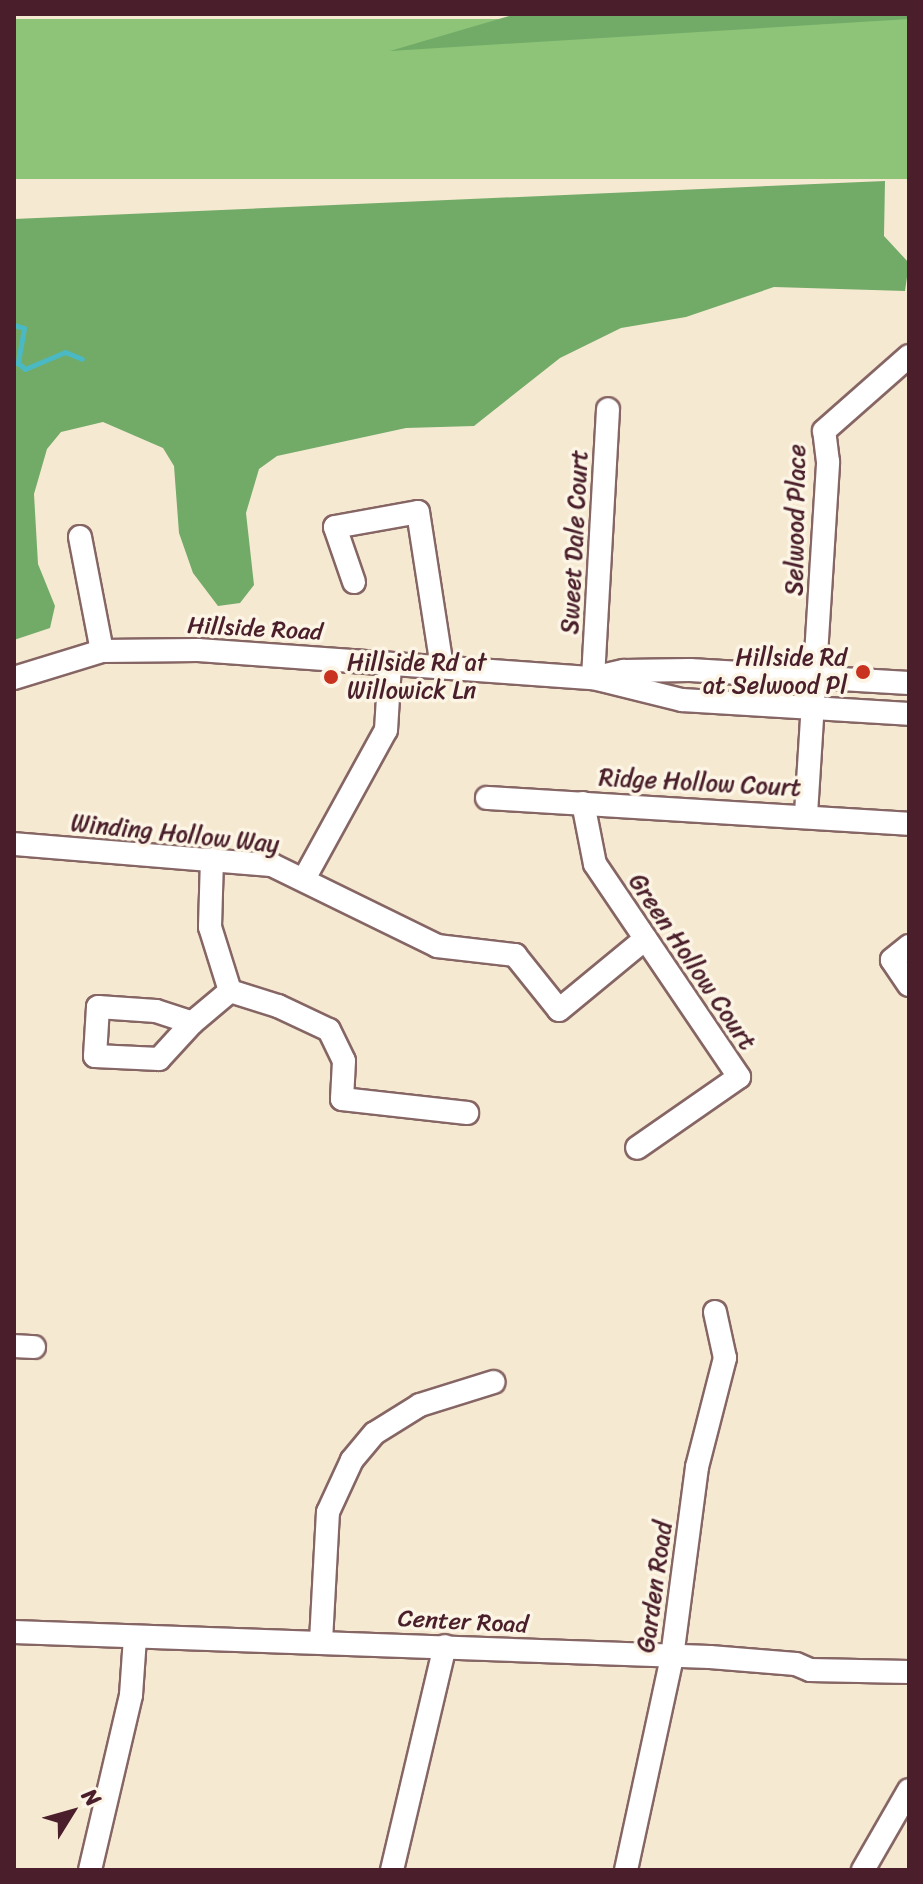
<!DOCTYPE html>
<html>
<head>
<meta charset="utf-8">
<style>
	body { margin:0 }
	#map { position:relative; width:923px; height:1884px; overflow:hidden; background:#f6e9d1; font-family:Sriracha,sans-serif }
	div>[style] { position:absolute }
	.green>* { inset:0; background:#8dc478; transform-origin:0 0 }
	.forest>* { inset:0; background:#72aa68 }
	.stream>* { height:5px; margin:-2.5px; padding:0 2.5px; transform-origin:2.5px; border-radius:2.5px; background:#4bb9c3 }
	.roads { filter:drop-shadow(2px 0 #866665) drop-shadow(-2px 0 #866665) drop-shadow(0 2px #866665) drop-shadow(0 -2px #866665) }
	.minor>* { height:22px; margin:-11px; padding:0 11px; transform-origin:11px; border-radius:11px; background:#fff }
	.dots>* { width:22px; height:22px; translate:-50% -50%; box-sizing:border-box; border:4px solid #fcf5e5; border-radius:50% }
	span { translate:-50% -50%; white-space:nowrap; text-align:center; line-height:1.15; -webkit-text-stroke:7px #fcf5e5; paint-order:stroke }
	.street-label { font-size:24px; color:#4a1f2b }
	.poi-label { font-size:24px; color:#4a1f2b }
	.right { translate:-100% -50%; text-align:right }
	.left { translate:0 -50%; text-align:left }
	.frame { position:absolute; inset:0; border:16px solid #4a1f2b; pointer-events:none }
	.north { position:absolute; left:32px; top:1772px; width:80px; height:80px; -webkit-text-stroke:6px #fcf5e5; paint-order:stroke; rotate:53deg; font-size:22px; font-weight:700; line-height:32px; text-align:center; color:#4a1f2b }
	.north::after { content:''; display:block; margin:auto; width:28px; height:36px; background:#4a1f2b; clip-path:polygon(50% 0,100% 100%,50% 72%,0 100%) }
</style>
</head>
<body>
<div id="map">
	<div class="green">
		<i style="left:909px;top:19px;width:160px;height:897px;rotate:90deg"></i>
	</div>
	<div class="forest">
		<i style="clip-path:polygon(516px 14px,909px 14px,909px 19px,390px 51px)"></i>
		<i style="clip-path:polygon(885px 181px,884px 236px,909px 263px,905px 291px,774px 287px,686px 317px,621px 328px,560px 358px,474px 426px,406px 428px,277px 456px,259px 469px,246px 513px,254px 585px,240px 603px,218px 606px,193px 573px,179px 533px,174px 466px,163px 448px,103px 422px,61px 432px,47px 449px,34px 494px,38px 564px,55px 606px,50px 628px,14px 640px,14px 219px)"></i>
	</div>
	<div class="stream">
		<i style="left:14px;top:325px;width:10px;rotate:17deg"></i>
		<i style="left:24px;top:328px;width:36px;rotate:100deg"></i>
		<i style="left:18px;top:363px;width:9px;rotate:41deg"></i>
		<i style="left:25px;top:369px;width:43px;rotate:-23deg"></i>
		<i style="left:65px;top:352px;width:18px;rotate:22deg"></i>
	</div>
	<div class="roads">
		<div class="minor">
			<i style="left:80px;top:537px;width:116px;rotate:79.1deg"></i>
			<i style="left:354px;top:582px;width:58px;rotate:-109.1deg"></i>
			<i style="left:335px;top:527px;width:84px;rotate:-10.2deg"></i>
			<i style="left:418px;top:512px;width:157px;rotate:81.2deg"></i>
			<i style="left:14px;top:678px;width:92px;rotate:-17.1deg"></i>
			<i style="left:102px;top:651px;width:96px;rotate:-0.6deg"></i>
			<i style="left:198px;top:650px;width:396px;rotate:4.1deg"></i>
			<i style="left:593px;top:678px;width:32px;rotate:-13deg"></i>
			<i style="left:624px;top:671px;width:66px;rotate:-0.9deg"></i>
			<i style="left:690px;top:670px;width:219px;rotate:3.4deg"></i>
			<i style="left:593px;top:678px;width:92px;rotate:13.9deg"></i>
			<i style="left:682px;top:700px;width:227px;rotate:3.5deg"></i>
			<i style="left:593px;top:678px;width:269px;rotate:-86.8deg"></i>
			<i style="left:487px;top:798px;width:423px;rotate:3.5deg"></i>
			<i style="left:583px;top:803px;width:62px;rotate:78.9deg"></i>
			<i style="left:595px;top:864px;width:257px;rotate:55.9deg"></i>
			<i style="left:739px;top:1077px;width:124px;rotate:145.2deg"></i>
			<i style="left:806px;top:814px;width:353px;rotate:-86.4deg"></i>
			<i style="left:828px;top:462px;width:31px;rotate:-97deg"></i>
			<i style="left:824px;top:431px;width:113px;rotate:-41.4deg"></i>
			<i style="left:14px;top:844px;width:259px;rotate:4.7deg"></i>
			<i style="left:272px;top:865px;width:184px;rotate:26.1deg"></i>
			<i style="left:437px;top:946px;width:79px;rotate:6.6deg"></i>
			<i style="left:515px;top:955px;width:70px;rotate:51.3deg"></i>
			<i style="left:559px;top:1010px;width:112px;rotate:-39.5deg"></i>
			<i style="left:212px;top:859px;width:68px;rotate:91.7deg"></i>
			<i style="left:210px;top:927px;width:67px;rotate:72.6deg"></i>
			<i style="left:304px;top:879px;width:170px;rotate:-61.2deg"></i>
			<i style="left:386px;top:730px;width:66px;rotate:-86.5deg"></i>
			<i style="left:909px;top:946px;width:22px;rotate:141deg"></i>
			<i style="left:892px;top:960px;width:30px;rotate:56deg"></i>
			<i style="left:230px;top:991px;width:50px;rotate:17.4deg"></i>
			<i style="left:278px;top:1006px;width:56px;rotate:25.2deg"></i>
			<i style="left:329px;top:1030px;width:34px;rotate:64deg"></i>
			<i style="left:344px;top:1061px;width:38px;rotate:93deg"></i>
			<i style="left:342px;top:1099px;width:126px;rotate:6.4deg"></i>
			<i style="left:192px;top:1023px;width:49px;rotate:132.5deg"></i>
			<i style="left:159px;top:1059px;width:64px;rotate:-177.3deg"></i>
			<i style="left:95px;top:1056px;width:49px;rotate:-86.5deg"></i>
			<i style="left:98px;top:1007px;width:58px;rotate:3.9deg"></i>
			<i style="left:156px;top:1011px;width:38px;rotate:18deg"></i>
			<i style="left:192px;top:1023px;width:50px;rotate:-40.1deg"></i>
			<i style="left:14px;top:1346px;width:20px;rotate:3deg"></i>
			<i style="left:14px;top:1632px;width:696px;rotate:2.06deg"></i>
			<i style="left:710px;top:1657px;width:86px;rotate:4.7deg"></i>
			<i style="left:796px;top:1664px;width:15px;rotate:23deg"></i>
			<i style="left:810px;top:1670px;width:99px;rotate:1.2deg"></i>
			<i style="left:321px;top:1641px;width:129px;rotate:-86.9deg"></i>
			<i style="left:328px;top:1512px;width:57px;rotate:-65.2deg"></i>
			<i style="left:352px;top:1460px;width:35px;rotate:-50deg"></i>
			<i style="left:375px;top:1433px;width:53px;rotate:-31.9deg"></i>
			<i style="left:420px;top:1405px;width:77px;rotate:-17.3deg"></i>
			<i style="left:90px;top:1870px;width:180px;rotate:-76.8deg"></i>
			<i style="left:131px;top:1695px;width:57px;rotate:-86deg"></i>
			<i style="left:392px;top:1870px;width:230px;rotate:-76.7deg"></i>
			<i style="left:626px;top:1870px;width:218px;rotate:-77.8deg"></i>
			<i style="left:672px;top:1657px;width:192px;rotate:-82.5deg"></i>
			<i style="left:697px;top:1467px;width:113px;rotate:-75.6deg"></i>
			<i style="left:725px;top:1358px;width:47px;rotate:-102.3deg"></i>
			<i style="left:863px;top:1870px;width:92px;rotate:-60.1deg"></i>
		</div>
	</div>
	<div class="dots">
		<i style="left:863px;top:672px;background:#c8321e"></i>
		<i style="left:331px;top:677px;background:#c8321e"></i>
	</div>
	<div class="street-label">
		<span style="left:796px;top:520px;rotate:-89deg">Selwood Place</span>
		<span style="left:575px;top:542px;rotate:-87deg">Sweet Dale Court</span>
		<span style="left:255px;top:629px;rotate:3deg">Hillside Road</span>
		<span style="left:700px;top:783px;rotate:3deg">Ridge Hollow Court</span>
		<span style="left:175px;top:834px;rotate:6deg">Winding Hollow Way</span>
		<span style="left:692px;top:962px;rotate:56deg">Green Hollow Court</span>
		<span style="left:655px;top:1587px;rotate:-82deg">Garden Road</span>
		<span style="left:463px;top:1622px;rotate:3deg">Center Road</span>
	</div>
	<div class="poi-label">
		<span class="right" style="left:847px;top:672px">Hillside Rd<br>at Selwood Pl</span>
		<span class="left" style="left:347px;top:677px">Hillside Rd at<br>Willowick Ln</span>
	</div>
	<div class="frame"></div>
	<div class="north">N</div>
</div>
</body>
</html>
